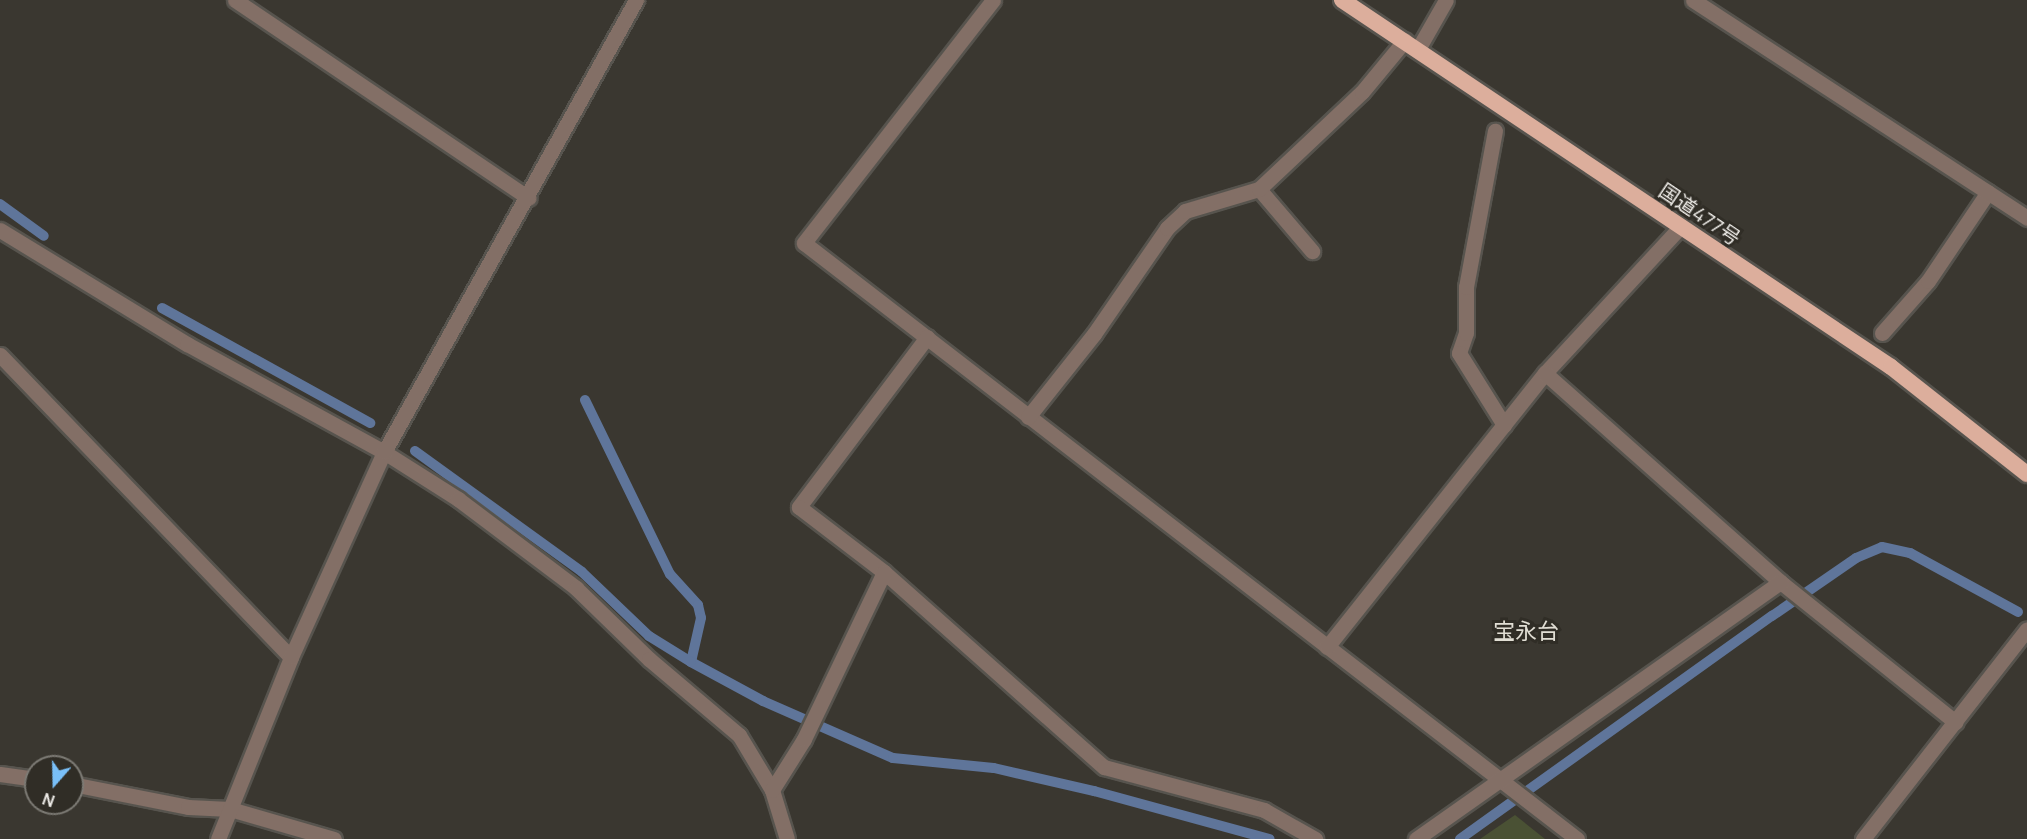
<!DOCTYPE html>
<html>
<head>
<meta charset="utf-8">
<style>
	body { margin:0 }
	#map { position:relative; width:2027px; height:839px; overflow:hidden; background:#3a3730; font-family:Manrope,"Noto Sans JP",sans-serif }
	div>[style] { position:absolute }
	.green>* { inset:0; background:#4a5134 }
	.stream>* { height:10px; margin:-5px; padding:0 5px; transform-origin:5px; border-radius:5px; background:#5f759a }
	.roads { filter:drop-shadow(2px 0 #57544e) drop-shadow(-2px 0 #57544e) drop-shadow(0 2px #57544e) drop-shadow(0 -2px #57544e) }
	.service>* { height:15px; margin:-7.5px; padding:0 7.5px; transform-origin:7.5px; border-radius:7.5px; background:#836f66 }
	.minor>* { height:15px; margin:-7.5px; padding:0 7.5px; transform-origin:7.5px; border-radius:7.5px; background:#836f66 }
	.tertiary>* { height:15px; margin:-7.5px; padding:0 7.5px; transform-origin:7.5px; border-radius:7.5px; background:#836f66 }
	.trunk>* { height:16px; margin:-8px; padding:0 8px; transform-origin:8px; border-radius:8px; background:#dcae9c }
	span { translate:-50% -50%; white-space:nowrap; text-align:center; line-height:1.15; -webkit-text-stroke:6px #302d26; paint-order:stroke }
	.street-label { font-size:20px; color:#efede9 }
	.quarter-label { font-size:22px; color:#e1ded4 }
	.north { position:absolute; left:24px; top:755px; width:60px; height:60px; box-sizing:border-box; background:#302d26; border:2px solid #7c7a74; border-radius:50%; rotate:200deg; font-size:16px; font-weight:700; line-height:24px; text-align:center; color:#efede9 }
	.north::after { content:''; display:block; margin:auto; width:21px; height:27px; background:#79bff8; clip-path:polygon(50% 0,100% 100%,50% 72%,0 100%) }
</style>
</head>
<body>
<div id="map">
	<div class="green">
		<i style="clip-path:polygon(1515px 815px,1545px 839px,1480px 839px)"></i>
	</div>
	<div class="stream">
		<i style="left:0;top:204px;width:54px;rotate:36deg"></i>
		<i style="left:162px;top:308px;width:238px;rotate:28.9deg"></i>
		<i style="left:585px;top:400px;width:194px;rotate:64deg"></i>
		<i style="left:670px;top:574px;width:42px;rotate:47.9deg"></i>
		<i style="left:698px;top:605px;width:13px;rotate:77deg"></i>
		<i style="left:701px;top:618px;width:45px;rotate:102.8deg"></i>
		<i style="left:691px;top:662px;width:82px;rotate:28.4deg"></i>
		<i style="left:763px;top:701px;width:142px;rotate:23.7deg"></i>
		<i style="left:893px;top:758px;width:101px;rotate:5.7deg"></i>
		<i style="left:994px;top:768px;width:103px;rotate:13deg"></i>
		<i style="left:1094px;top:791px;width:182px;rotate:15.3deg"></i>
		<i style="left:415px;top:451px;width:206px;rotate:35.9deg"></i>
		<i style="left:582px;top:572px;width:93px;rotate:43.7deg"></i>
		<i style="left:649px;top:636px;width:49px;rotate:31.8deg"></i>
		<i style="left:1460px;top:839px;width:384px;rotate:-35.6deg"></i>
		<i style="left:1772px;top:616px;width:102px;rotate:-34.6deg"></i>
		<i style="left:1856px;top:558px;width:28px;rotate:-23deg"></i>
		<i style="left:1882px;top:547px;width:29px;rotate:12deg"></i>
		<i style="left:1910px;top:553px;width:123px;rotate:28.6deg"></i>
	</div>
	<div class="roads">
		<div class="service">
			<i style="left:235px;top:0;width:354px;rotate:34deg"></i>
			<i style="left:1882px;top:333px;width:69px;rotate:-48.5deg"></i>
			<i style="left:1928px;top:281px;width:107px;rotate:-56deg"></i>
			<i style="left:1459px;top:353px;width:21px;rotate:-71deg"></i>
			<i style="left:1466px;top:333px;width:46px;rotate:-90deg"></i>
			<i style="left:1466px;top:287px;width:159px;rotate:-79.5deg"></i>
		</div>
		<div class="minor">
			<i style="left:993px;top:0;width:308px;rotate:127.9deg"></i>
			<i style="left:804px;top:243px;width:976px;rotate:37.63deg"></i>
			<i style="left:1693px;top:0;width:399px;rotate:33.1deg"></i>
			<i style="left:1259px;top:189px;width:82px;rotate:49.5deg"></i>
			<i style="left:0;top:230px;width:219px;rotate:31.4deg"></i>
			<i style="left:187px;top:344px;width:225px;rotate:28.7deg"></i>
			<i style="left:384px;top:452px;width:88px;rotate:32.4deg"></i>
			<i style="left:458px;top:499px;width:148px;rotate:37deg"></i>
			<i style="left:576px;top:588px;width:102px;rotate:44.2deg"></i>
			<i style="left:649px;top:659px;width:118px;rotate:40.2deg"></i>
			<i style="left:739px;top:735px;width:64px;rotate:59deg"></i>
			<i style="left:772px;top:790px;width:51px;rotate:73deg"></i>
			<i style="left:927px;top:337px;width:213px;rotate:127deg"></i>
			<i style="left:799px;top:507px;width:107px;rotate:37.4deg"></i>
			<i style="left:884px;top:572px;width:294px;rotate:41.6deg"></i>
			<i style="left:1104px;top:767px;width:166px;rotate:15deg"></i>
			<i style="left:1264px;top:810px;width:59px;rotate:29.6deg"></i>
			<i style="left:1459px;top:353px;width:85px;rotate:58deg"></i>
			<i style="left:0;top:355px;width:419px;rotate:46.1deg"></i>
			<i style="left:1545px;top:373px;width:200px;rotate:-47.2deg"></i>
			<i style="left:1028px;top:417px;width:106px;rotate:-51.5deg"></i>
			<i style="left:1094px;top:334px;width:129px;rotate:-55.4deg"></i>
			<i style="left:1167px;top:228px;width:25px;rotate:-43deg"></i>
			<i style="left:1185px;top:211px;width:77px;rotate:-16.6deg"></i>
			<i style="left:1259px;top:189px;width:141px;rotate:-43.3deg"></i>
			<i style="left:1362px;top:92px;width:67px;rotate:-50.4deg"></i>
			<i style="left:1327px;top:647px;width:350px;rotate:-51.5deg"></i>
			<i style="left:1545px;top:373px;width:318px;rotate:41.6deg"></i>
			<i style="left:1783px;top:584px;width:221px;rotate:38.7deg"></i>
			<i style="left:0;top:774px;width:36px;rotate:8deg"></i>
			<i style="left:72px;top:784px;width:118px;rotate:11.2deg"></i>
			<i style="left:188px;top:807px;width:42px;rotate:2.7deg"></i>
			<i style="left:230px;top:809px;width:108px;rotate:16.1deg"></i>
			<i style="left:772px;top:790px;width:60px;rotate:-57.9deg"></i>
			<i style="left:804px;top:739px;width:185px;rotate:-64.4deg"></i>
			<i style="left:1416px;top:839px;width:446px;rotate:-35.2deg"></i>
			<i style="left:1863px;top:839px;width:266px;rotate:-52deg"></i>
		</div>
		<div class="tertiary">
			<i style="left:1418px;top:49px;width:56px;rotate:-60.3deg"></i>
			<i style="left:218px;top:839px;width:196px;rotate:-68.1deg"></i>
			<i style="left:291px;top:657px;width:225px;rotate:-65.6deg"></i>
			<i style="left:384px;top:452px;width:518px;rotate:-60.86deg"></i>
		</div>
		<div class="trunk">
			<i style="left:1342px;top:0;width:660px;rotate:33.76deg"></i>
			<i style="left:1891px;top:367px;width:173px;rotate:38.2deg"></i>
		</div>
	</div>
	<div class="street-label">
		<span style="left:1700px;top:214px;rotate:34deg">国道477号</span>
	</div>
	<div class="quarter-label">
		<span style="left:1526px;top:632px">宝永台</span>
	</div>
	<div class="north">N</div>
</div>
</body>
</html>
